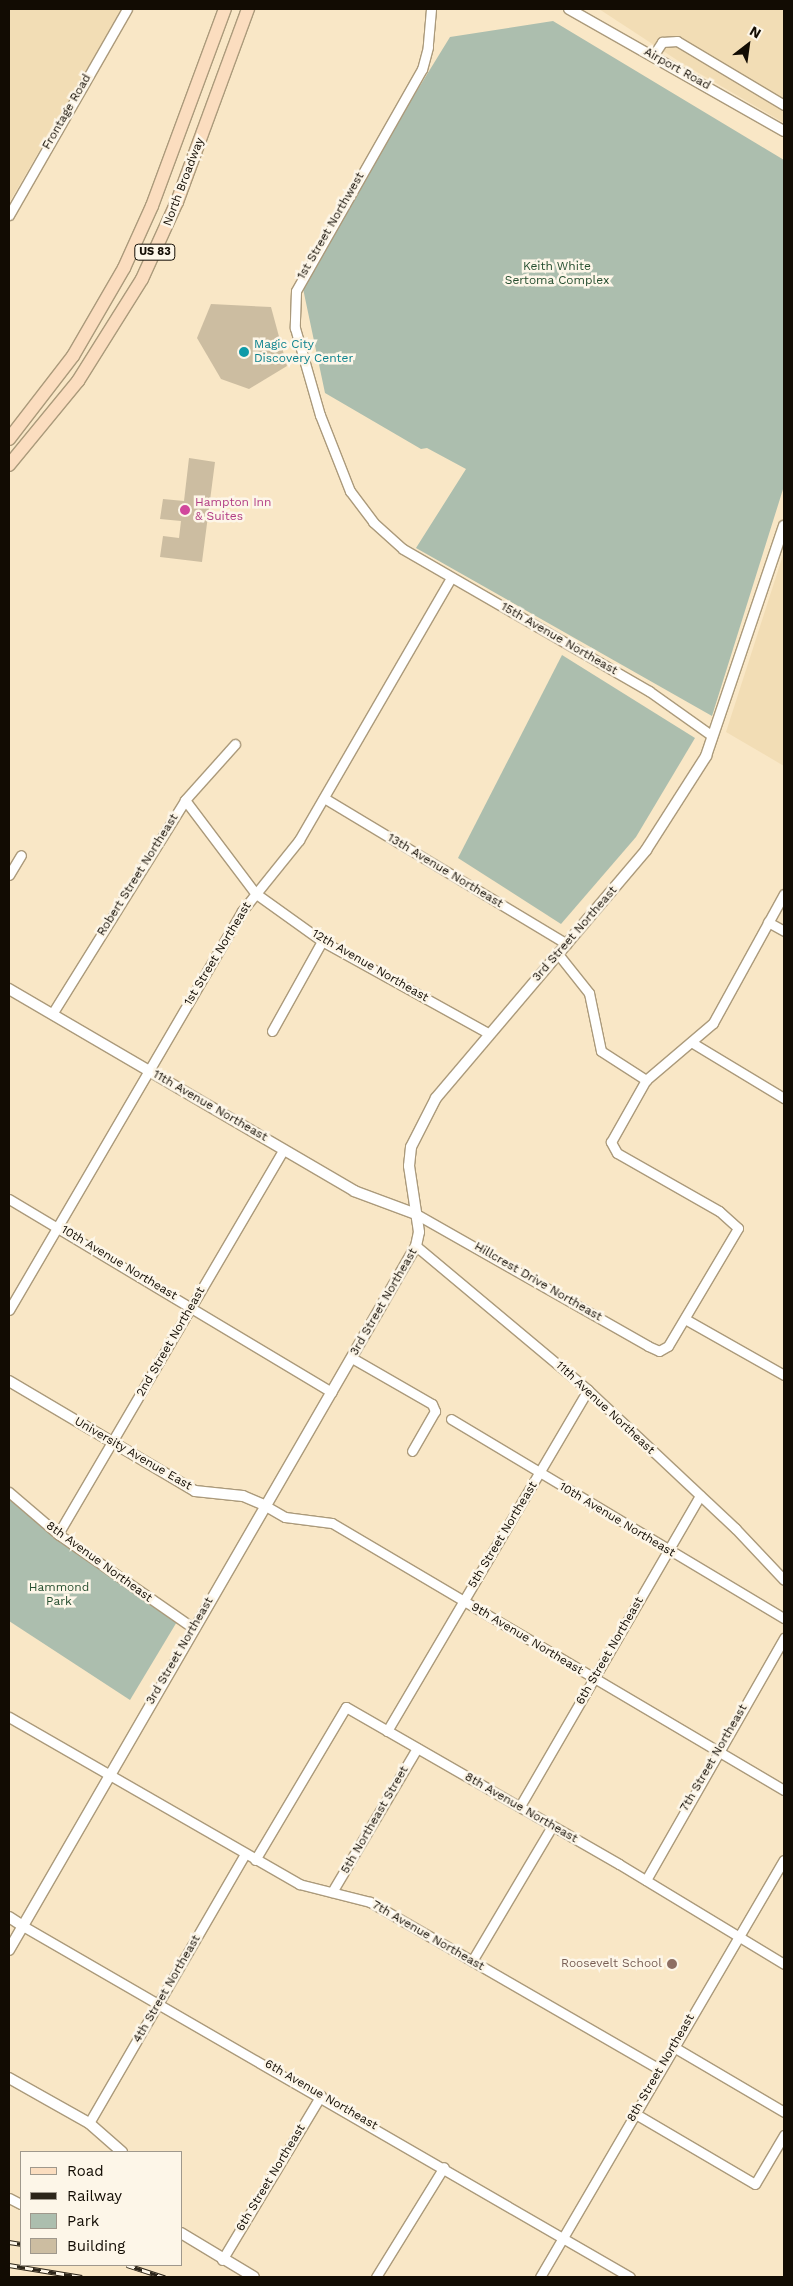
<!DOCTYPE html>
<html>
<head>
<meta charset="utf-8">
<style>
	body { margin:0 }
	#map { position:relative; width:793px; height:2286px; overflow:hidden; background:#f9e7c6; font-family:"Work Sans",sans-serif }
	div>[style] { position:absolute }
	.built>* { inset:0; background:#f2ddb5 }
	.green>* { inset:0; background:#acbeae }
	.building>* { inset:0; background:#ccbda1 }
	.roads { filter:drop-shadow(1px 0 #ab9a7b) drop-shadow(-1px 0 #ab9a7b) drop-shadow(0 1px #ab9a7b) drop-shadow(0 -1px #ab9a7b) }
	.minor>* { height:9px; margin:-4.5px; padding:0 4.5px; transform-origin:4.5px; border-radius:4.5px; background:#fff }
	.tertiary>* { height:10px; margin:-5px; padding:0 5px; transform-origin:5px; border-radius:5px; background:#fff }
	.primary>* { height:12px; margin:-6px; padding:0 6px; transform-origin:6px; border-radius:6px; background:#fbddbf }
	.rail>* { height:4.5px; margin-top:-2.25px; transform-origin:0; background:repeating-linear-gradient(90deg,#fdf6e8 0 8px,#2d261a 0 16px); box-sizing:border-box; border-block:1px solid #2d261a }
	.dots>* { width:14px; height:14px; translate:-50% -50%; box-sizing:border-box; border:2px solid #fdf6e8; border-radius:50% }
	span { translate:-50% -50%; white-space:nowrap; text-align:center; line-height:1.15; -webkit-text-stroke:5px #fdf6e8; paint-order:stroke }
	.shield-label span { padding:1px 4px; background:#fdf6e8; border:1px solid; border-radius:4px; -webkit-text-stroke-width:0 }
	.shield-label { font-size:11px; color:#120c03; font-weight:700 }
	.street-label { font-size:12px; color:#120c03 }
	.park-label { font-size:12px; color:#254e2f }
	.culture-label { font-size:12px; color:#0d838f }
	.left { translate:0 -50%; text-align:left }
	.hotel-label { font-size:12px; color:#b23c85 }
	.education-label { font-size:12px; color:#785e54 }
	.right { translate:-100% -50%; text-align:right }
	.frame { position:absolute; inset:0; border:10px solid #120c03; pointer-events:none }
	.legend { position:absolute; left:20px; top:2151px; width:162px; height:115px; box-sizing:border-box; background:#fdf6e8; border:1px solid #9f988c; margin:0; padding:6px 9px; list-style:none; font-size:15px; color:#120c03 }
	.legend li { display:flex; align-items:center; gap:10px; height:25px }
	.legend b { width:25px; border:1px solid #9f988c }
	.north { position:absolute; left:723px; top:20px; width:50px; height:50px; -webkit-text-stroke:4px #fdf6e8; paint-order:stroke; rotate:30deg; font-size:14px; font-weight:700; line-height:20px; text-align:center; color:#120c03 }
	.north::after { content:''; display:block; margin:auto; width:18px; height:22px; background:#120c03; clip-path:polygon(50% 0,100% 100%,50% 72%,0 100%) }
</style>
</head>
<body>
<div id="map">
	<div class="built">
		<i style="clip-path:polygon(9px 9px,122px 9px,9px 203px)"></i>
		<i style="clip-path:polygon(599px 9px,784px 9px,784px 123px,680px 62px)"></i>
		<i style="clip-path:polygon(784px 552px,784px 766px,726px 732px)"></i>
	</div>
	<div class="green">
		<i style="clip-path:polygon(553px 21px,784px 160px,784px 486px,712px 716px,416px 548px,466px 469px,427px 448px,421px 449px,325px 393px,301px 279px,450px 37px)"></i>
		<i style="clip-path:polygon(562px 655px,695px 738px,636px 837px,561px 924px,458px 858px)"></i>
		<i style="clip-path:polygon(9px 1492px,178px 1620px,130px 1700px,9px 1621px)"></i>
	</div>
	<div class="building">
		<i style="clip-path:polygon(211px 304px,271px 307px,287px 366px,249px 389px,221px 379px,197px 338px)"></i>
		<i style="clip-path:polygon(189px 458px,215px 462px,202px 562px,160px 557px,163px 536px,179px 538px,181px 521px,160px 519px,163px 499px,184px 501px)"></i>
	</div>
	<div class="roads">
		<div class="minor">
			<i style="left:431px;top:9px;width:38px;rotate:95deg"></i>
			<i style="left:428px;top:47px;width:23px;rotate:105deg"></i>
			<i style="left:422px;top:69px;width:255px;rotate:119.6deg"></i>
			<i style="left:296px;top:291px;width:37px;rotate:92deg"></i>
			<i style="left:295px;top:328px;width:91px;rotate:74deg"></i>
			<i style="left:320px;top:415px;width:82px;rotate:68.5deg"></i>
			<i style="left:350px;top:491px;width:39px;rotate:53deg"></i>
			<i style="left:373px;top:522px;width:40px;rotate:42deg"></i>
			<i style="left:403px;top:549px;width:284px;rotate:30deg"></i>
			<i style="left:649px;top:691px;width:76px;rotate:35.4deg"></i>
			<i style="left:653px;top:56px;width:17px;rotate:-57deg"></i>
			<i style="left:662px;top:42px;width:15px;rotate:-4deg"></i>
			<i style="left:677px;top:41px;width:125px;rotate:30.9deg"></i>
			<i style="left:9px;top:215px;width:237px;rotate:-60.2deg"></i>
			<i style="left:324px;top:798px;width:283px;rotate:31deg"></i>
			<i style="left:185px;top:800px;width:116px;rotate:53deg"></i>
			<i style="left:255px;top:893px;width:82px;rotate:35.6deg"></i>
			<i style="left:322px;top:941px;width:190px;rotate:29deg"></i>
			<i style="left:9px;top:875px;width:23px;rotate:-59deg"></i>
			<i style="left:768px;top:922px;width:18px;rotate:29deg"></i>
			<i style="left:558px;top:954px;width:50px;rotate:51.5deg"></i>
			<i style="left:589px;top:993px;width:59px;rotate:78.3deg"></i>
			<i style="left:601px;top:1051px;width:54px;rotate:32.8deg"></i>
			<i style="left:52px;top:1014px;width:252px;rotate:-58.1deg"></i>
			<i style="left:185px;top:800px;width:75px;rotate:-48.2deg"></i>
			<i style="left:272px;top:1031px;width:103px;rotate:-60.9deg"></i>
			<i style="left:691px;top:1042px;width:109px;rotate:31.1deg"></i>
			<i style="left:9px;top:1199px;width:376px;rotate:30.9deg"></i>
			<i style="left:416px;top:1214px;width:267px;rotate:29.6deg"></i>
			<i style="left:648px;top:1346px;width:12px;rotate:24deg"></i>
			<i style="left:659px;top:1351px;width:10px;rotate:-29deg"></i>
			<i style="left:668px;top:1346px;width:137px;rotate:-59.3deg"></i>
			<i style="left:738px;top:1228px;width:25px;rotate:-138deg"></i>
			<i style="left:719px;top:1211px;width:117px;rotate:-150.4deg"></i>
			<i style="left:617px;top:1153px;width:13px;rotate:-119deg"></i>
			<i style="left:611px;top:1142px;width:71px;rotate:-60.6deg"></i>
			<i style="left:646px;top:1080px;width:88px;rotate:-40.4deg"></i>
			<i style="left:713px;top:1023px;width:147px;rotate:-61.2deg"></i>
			<i style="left:416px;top:1246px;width:224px;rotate:39.9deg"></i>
			<i style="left:588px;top:1390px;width:202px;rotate:43.2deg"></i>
			<i style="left:735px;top:1528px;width:71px;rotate:46.7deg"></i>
			<i style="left:9px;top:1310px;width:462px;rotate:-59.7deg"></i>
			<i style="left:242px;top:911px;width:91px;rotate:-51.2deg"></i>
			<i style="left:299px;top:840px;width:303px;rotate:-59.9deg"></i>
			<i style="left:685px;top:1319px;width:114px;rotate:29.5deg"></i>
			<i style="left:352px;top:1358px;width:92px;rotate:29.9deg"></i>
			<i style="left:432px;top:1404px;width:8px;rotate:67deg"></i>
			<i style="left:435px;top:1411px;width:46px;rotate:119.9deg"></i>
			<i style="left:451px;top:1419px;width:388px;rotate:30.9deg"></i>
			<i style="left:9px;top:1492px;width:65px;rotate:40.6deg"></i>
			<i style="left:58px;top:1534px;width:165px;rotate:34.8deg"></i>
			<i style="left:264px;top:1505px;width:24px;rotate:30deg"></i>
			<i style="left:285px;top:1517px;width:47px;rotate:7.3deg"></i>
			<i style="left:332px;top:1523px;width:525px;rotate:30.57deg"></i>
			<i style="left:58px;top:1534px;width:446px;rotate:-59.6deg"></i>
			<i style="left:9px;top:1717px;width:335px;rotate:29.9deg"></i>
			<i style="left:299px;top:1884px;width:73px;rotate:14.2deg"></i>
			<i style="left:370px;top:1902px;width:334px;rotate:30deg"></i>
			<i style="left:387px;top:1731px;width:396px;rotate:-59.5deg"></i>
			<i style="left:520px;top:1806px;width:359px;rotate:-59.9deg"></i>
			<i style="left:255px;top:1860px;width:178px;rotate:-59.3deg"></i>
			<i style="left:346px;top:1707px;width:315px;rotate:29.9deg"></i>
			<i style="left:619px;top:1864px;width:193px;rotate:31.2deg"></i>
			<i style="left:646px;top:1880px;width:279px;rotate:-60.3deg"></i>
			<i style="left:332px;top:1892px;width:167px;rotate:-59.4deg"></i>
			<i style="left:23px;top:1926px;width:701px;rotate:30.04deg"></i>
			<i style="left:472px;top:1961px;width:157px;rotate:-59.3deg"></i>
			<i style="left:672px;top:2046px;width:130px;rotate:30.5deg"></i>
			<i style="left:634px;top:2113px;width:140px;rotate:30.4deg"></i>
			<i style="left:755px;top:2184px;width:57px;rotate:-59.4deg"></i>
			<i style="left:89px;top:2123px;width:311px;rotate:-59.9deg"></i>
			<i style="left:9px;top:2198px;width:13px;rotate:27deg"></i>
			<i style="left:222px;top:2260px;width:192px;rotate:-59deg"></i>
			<i style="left:376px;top:2277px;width:129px;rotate:-58.3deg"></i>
			<i style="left:540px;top:2277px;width:483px;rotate:-59.7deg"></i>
		</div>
		<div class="tertiary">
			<i style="left:569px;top:9px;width:247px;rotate:29.6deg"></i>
			<i style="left:9px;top:989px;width:400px;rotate:30.3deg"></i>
			<i style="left:354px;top:1191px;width:66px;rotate:20.4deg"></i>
			<i style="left:9px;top:1381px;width:216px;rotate:30.6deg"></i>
			<i style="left:195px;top:1491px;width:48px;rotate:5.9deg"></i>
			<i style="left:243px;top:1496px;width:23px;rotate:23deg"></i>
			<i style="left:9px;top:1917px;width:17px;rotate:33deg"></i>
			<i style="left:9px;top:1950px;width:813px;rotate:-59.97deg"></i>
			<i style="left:416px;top:1246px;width:14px;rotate:-78deg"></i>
			<i style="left:419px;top:1232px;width:67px;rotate:-98.6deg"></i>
			<i style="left:409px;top:1166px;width:19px;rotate:-84deg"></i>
			<i style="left:411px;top:1147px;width:55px;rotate:-63deg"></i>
			<i style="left:436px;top:1098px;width:325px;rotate:-49.7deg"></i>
			<i style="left:646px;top:850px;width:112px;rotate:-57.4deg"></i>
			<i style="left:706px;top:756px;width:243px;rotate:-71.3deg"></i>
			<i style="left:9px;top:2078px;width:92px;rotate:29.4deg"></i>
			<i style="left:89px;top:2123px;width:44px;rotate:41.3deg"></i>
			<i style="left:181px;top:2233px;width:85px;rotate:31.1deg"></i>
		</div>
		<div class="primary">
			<i style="left:9px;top:439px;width:105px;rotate:-52.4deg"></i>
			<i style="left:73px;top:356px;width:102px;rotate:-59.9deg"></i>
			<i style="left:124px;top:268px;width:68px;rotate:-65.7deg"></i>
			<i style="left:152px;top:206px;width:210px;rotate:-69.7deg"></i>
			<i style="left:9px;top:465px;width:109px;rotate:-50.6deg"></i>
			<i style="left:78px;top:381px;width:120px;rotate:-57.9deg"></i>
			<i style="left:142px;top:279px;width:85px;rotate:-65.6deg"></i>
			<i style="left:177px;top:202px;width:206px;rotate:-69.8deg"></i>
		</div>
	</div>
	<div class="rail">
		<i style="left:9px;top:2242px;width:12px;rotate:9deg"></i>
		<i style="left:9px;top:2265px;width:74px;rotate:9.3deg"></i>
		<i style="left:127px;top:2265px;width:40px;rotate:18deg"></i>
	</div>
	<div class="dots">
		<i style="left:244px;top:352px;background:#0f9aa8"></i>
		<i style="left:185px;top:510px;background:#d1479c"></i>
		<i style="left:672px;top:1964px;background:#8d6e63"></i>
	</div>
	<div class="shield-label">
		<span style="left:155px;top:252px">US 83</span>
	</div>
	<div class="street-label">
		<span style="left:677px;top:69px;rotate:29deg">Airport Road</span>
		<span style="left:67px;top:112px;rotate:-60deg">Frontage Road</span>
		<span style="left:184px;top:182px;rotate:-69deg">North Broadway</span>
		<span style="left:331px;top:226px;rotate:-60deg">1st Street Northwest</span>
		<span style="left:559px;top:639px;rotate:30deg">15th Avenue Northeast</span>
		<span style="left:445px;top:871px;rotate:31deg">13th Avenue Northeast</span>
		<span style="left:138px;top:875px;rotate:-58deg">Robert Street Northeast</span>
		<span style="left:575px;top:934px;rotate:-49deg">3rd Street Northeast</span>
		<span style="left:218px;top:954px;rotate:-59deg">1st Street Northeast</span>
		<span style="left:370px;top:966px;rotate:30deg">12th Avenue Northeast</span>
		<span style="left:210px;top:1106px;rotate:30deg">11th Avenue Northeast</span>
		<span style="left:119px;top:1263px;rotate:31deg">10th Avenue Northeast</span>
		<span style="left:538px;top:1282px;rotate:30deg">Hillcrest Drive Northeast</span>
		<span style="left:384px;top:1302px;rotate:-60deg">3rd Street Northeast</span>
		<span style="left:171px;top:1342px;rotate:-60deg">2nd Street Northeast</span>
		<span style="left:605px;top:1408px;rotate:43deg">11th Avenue Northeast</span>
		<span style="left:133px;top:1454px;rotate:30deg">University Avenue East</span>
		<span style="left:617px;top:1520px;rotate:31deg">10th Avenue Northeast</span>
		<span style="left:503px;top:1535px;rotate:-59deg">5th Street Northeast</span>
		<span style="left:99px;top:1562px;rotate:36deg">8th Avenue Northeast</span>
		<span style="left:527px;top:1639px;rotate:31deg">9th Avenue Northeast</span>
		<span style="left:180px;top:1651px;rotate:-60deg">3rd Street Northeast</span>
		<span style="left:610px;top:1651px;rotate:-60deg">6th Street Northeast</span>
		<span style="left:714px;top:1758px;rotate:-60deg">7th Street Northeast</span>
		<span style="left:521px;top:1808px;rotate:30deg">8th Avenue Northeast</span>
		<span style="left:375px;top:1820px;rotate:-60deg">5th Northeast Street</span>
		<span style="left:428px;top:1936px;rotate:30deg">7th Avenue Northeast</span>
		<span style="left:167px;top:1989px;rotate:-60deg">4th Street Northeast</span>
		<span style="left:661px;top:2068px;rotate:-60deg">8th Street Northeast</span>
		<span style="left:321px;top:2095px;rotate:30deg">6th Avenue Northeast</span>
		<span style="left:271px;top:2178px;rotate:-59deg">6th Street Northeast</span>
	</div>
	<div class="park-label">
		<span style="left:557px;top:274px">Keith White<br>Sertoma Complex</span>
		<span style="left:59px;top:1595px">Hammond<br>Park</span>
	</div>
	<div class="culture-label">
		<span class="left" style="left:254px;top:352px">Magic City<br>Discovery Center</span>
	</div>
	<div class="hotel-label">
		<span class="left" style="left:195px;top:510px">Hampton Inn<br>&amp; Suites</span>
	</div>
	<div class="education-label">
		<span class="right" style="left:662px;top:1964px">Roosevelt School</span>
	</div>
	<div class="frame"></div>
	<ul class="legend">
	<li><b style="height:6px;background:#fbddbf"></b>Road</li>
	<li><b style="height:6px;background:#2d261a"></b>Railway</li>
	<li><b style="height:14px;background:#acbeae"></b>Park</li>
	<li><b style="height:14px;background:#ccbda1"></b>Building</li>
	</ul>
	<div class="north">N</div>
</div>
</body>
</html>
